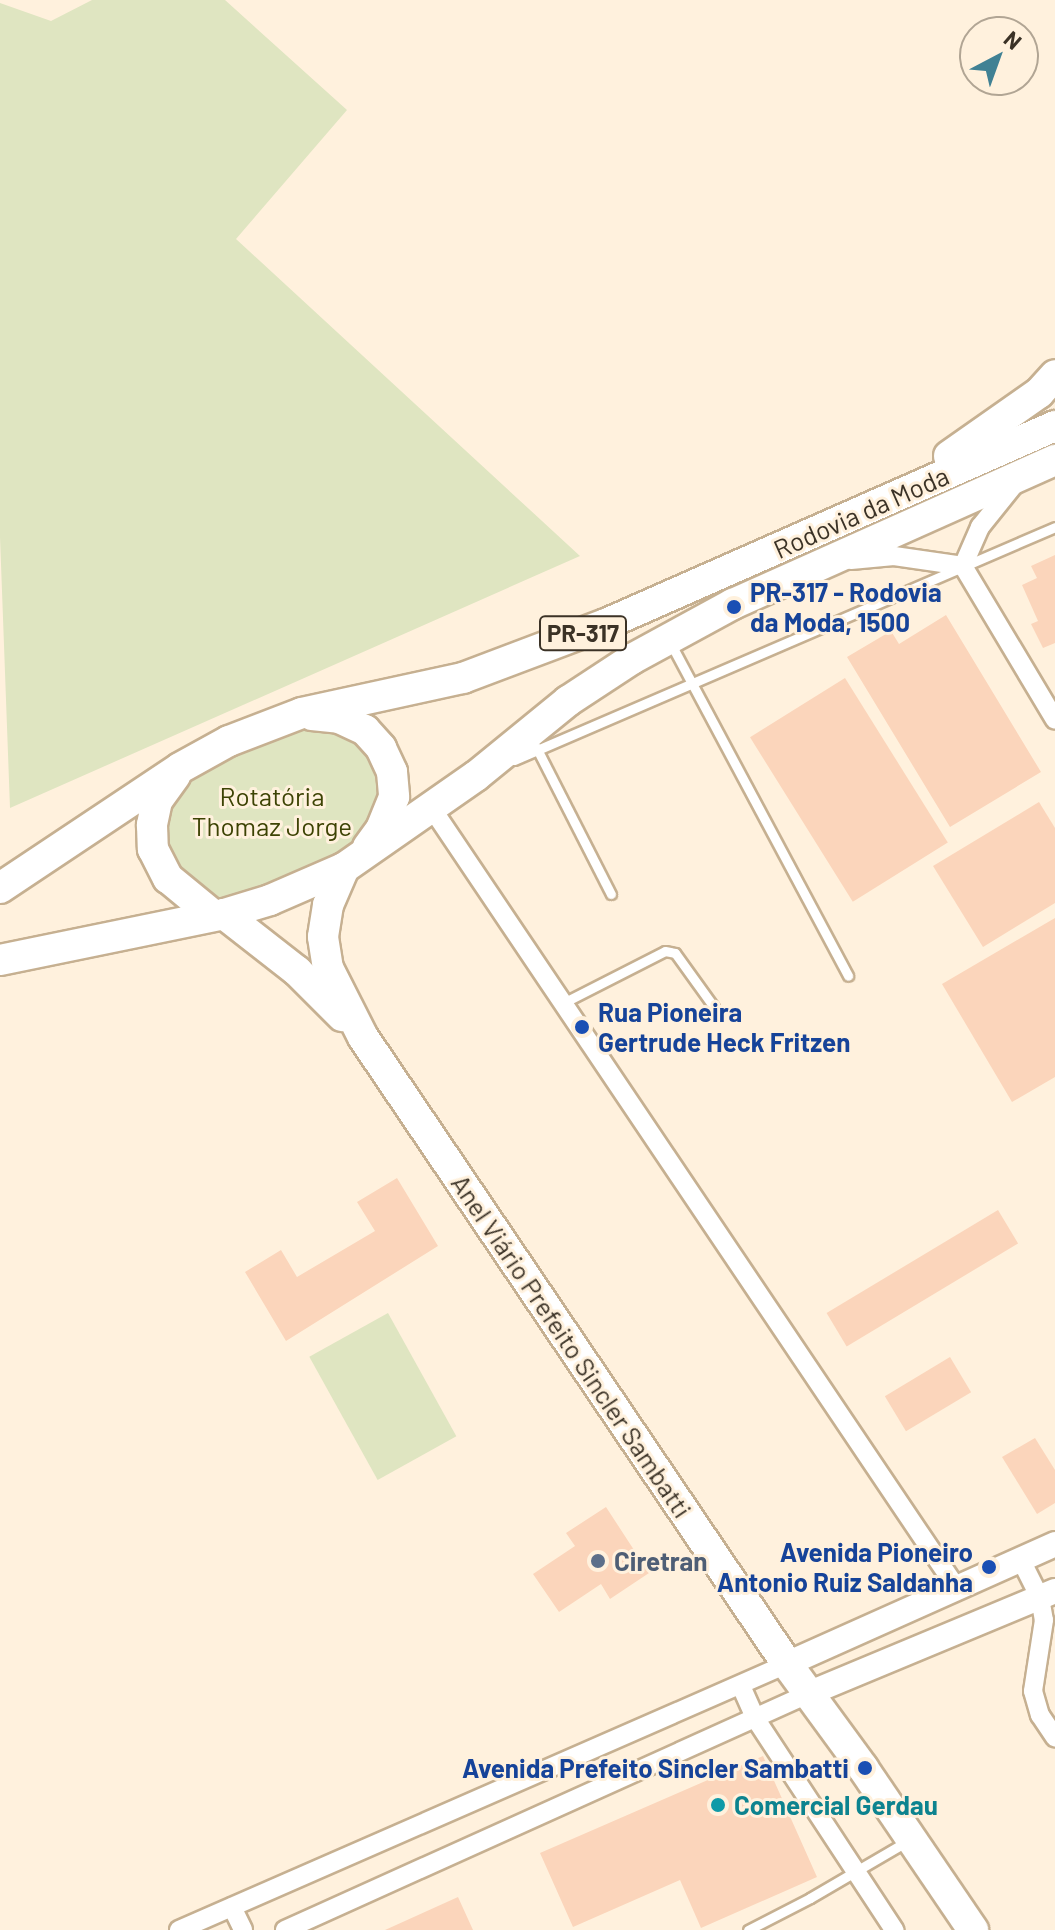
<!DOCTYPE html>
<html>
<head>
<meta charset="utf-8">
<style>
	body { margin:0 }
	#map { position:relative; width:1055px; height:1930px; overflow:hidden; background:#fff1dd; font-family:Barlow,sans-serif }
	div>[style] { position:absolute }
	.green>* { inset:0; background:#dfe5c1; transform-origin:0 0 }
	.building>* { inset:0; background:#fbd5bb; transform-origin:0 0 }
	.roads { filter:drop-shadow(2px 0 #c6b091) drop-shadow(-2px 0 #c6b091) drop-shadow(0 2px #c6b091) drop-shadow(0 -2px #c6b091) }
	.service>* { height:9px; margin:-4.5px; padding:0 4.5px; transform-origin:4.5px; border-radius:4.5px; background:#fff }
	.minor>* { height:18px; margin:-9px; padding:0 9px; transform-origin:9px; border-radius:9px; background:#fff }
	.tertiary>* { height:24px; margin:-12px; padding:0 12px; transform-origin:12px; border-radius:12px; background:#fff }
	.trunk>* { height:30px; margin:-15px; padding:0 15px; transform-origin:15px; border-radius:15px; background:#fff }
	.dots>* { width:22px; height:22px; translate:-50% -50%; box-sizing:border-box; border:4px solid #fff1dd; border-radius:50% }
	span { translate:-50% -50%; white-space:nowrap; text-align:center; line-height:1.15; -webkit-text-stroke:6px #fff1dd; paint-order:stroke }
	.shield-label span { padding:2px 6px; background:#fff1dd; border:2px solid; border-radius:6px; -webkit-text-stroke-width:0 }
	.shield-label { font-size:24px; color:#3b3226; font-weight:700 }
	.street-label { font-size:26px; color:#3b3226 }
	.transit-label { font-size:26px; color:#164399; font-weight:700 }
	.left { translate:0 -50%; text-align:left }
	.right { translate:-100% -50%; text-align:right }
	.park-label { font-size:26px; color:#3d4304 }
	.service-label { font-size:26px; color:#4e5e75; font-weight:700 }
	.culture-label { font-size:26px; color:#0d838f; font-weight:700 }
	.north { position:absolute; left:959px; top:16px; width:80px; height:80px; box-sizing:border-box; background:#fff1dd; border:2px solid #b1a594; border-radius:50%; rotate:41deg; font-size:22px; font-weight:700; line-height:32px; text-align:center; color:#3b3226 }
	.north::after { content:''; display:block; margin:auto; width:28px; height:36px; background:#408194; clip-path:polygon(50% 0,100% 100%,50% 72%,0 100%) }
</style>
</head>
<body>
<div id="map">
	<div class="green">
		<i style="clip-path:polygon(92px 0,225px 0,347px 110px,236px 239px,580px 556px,10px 808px,0 537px,0 3px,51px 21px)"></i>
		<i style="clip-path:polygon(339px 718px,392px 772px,362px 855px,224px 914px,180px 889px,152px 825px,157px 801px,230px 741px)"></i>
		<i style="left:388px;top:1313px;width:141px;height:90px;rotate:61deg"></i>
	</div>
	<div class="building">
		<i style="clip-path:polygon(1055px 555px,1055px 643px,1043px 648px,1031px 624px,1038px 621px,1022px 585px,1037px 578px,1031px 566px)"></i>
		<i style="clip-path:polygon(946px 615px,1041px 772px,950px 827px,847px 657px,891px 631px,899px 644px)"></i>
		<i style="left:845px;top:678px;width:194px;height:112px;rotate:58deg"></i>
		<i style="clip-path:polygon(1039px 802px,1055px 828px,1055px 903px,983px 947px,933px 866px)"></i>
		<i style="clip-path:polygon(1055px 918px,1055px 1077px,1012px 1102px,942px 984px)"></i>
		<i style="clip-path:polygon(397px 1178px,438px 1246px,286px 1341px,245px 1272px,281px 1250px,297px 1277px,375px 1231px,357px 1202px)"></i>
		<i style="left:998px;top:1210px;width:39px;height:200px;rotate:59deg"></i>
		<i style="left:950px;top:1357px;width:41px;height:76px;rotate:59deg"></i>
		<i style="clip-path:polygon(1035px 1438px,1055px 1470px,1055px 1503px,1037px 1514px,1002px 1457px)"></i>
		<i style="clip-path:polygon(606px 1507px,649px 1573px,610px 1599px,601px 1584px,559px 1612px,533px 1574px,575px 1546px,566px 1533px)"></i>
		<i style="clip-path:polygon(763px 1756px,817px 1877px,701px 1928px,680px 1880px,573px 1927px,540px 1853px)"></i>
		<i style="clip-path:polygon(458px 1897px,473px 1930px,385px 1930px)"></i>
	</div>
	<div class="roads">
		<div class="service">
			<i style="left:671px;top:644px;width:376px;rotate:61.9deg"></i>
			<i style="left:536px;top:747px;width:165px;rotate:63deg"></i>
			<i style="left:514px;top:760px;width:589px;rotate:-23.3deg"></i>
			<i style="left:563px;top:1003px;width:114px;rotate:-27deg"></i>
			<i style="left:665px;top:951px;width:10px;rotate:11deg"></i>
			<i style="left:675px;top:953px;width:67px;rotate:54.2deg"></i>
			<i style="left:748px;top:1930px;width:70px;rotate:-27.3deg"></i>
			<i style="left:810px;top:1898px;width:111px;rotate:-30.3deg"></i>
		</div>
		<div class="minor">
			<i style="left:851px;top:560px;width:43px;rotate:-5.3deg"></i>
			<i style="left:894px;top:556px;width:70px;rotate:8.2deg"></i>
			<i style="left:963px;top:566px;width:179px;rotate:59.1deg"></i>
			<i style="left:963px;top:566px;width:43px;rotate:-66.4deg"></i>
			<i style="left:980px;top:527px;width:59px;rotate:-51.2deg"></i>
			<i style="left:431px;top:807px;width:940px;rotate:56.06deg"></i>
			<i style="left:1020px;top:1558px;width:45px;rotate:63.4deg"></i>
			<i style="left:1040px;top:1598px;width:22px;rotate:80deg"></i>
			<i style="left:1044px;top:1620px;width:72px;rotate:98.8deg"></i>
			<i style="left:1033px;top:1691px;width:25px;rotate:74deg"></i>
			<i style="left:1040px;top:1715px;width:27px;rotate:56deg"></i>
			<i style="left:741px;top:1686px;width:35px;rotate:66deg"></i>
			<i style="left:755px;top:1718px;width:254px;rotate:56.7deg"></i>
			<i style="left:232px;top:1907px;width:25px;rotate:64deg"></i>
			<i style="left:179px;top:1930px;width:664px;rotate:-23.63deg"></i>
			<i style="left:285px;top:1930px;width:576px;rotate:-24.3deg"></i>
		</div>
		<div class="tertiary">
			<i style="left:787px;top:1664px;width:294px;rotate:-24.1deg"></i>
			<i style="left:810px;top:1693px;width:265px;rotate:-22.6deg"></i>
		</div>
		<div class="trunk">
			<i style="left:949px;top:456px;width:110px;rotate:-35deg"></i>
			<i style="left:1039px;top:393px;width:24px;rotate:-48deg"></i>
			<i style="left:312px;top:715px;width:27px;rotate:6deg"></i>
			<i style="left:339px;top:718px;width:29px;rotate:25deg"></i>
			<i style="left:365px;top:730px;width:24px;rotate:48deg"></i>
			<i style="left:381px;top:748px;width:26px;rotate:65deg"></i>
			<i style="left:392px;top:772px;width:25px;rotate:85deg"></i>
			<i style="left:394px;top:797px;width:35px;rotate:112deg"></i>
			<i style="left:381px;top:829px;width:22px;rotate:126deg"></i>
			<i style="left:175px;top:776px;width:31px;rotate:126deg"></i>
			<i style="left:157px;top:801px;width:25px;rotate:102deg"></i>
			<i style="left:152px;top:825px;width:24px;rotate:88deg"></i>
			<i style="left:153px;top:849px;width:33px;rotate:63deg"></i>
			<i style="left:168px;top:878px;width:58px;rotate:39.4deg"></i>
			<i style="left:344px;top:868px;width:40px;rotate:113.4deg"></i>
			<i style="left:328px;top:905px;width:32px;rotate:99deg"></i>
			<i style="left:323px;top:937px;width:31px;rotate:81deg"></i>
			<i style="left:328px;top:968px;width:77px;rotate:63.1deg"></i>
			<i style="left:363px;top:1037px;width:757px;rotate:55.93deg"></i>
			<i style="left:787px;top:1664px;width:129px;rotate:53.8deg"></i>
			<i style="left:863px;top:1768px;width:196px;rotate:55.8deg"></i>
			<i style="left:0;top:888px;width:216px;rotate:-33.7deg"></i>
			<i style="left:180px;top:768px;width:56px;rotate:-28.9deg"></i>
			<i style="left:229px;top:741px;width:78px;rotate:-21deg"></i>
			<i style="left:302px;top:713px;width:165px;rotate:-12.3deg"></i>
			<i style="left:463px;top:678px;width:153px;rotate:-20.7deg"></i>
			<i style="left:606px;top:624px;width:491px;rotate:-23.8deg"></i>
			<i style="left:224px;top:914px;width:93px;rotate:38deg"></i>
			<i style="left:297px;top:971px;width:64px;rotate:45deg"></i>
			<i style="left:0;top:960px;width:229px;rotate:-11.6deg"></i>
			<i style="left:224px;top:914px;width:48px;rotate:-16.9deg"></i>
			<i style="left:270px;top:900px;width:81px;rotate:-23.4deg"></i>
			<i style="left:344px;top:868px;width:161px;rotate:-34.9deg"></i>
			<i style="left:476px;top:776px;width:119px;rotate:-39.2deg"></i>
			<i style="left:568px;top:701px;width:77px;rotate:-33.3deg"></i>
			<i style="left:632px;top:659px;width:115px;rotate:-28.6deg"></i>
			<i style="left:733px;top:604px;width:353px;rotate:-24.1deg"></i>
		</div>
	</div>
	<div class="dots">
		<i style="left:734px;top:607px;background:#1a4fb4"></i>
		<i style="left:582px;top:1027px;background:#1a4fb4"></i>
		<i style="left:598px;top:1561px;background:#5c6f8a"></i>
		<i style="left:989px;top:1567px;background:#1a4fb4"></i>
		<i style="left:865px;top:1768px;background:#1a4fb4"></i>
		<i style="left:718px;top:1805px;background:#0f9aa8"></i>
	</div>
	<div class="shield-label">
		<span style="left:583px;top:633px">PR-317</span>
	</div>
	<div class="street-label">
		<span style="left:861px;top:512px;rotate:-24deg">Rodovia da Moda</span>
		<span style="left:572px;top:1346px;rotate:56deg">Anel Viário Prefeito Sincler Sambatti</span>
	</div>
	<div class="transit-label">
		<span class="left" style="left:750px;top:607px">PR-317 - Rodovia<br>da Moda, 1500</span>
		<span class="left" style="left:598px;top:1027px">Rua Pioneira<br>Gertrude Heck Fritzen</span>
		<span class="right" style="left:973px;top:1567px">Avenida Pioneiro<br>Antonio Ruiz Saldanha</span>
		<span class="right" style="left:849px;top:1768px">Avenida Prefeito Sincler Sambatti</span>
	</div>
	<div class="park-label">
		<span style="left:272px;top:811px">Rotatória<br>Thomaz Jorge</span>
	</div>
	<div class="service-label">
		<span class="left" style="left:614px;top:1561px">Ciretran</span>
	</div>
	<div class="culture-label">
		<span class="left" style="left:734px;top:1805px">Comercial Gerdau</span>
	</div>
	<div class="north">N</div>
</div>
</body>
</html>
